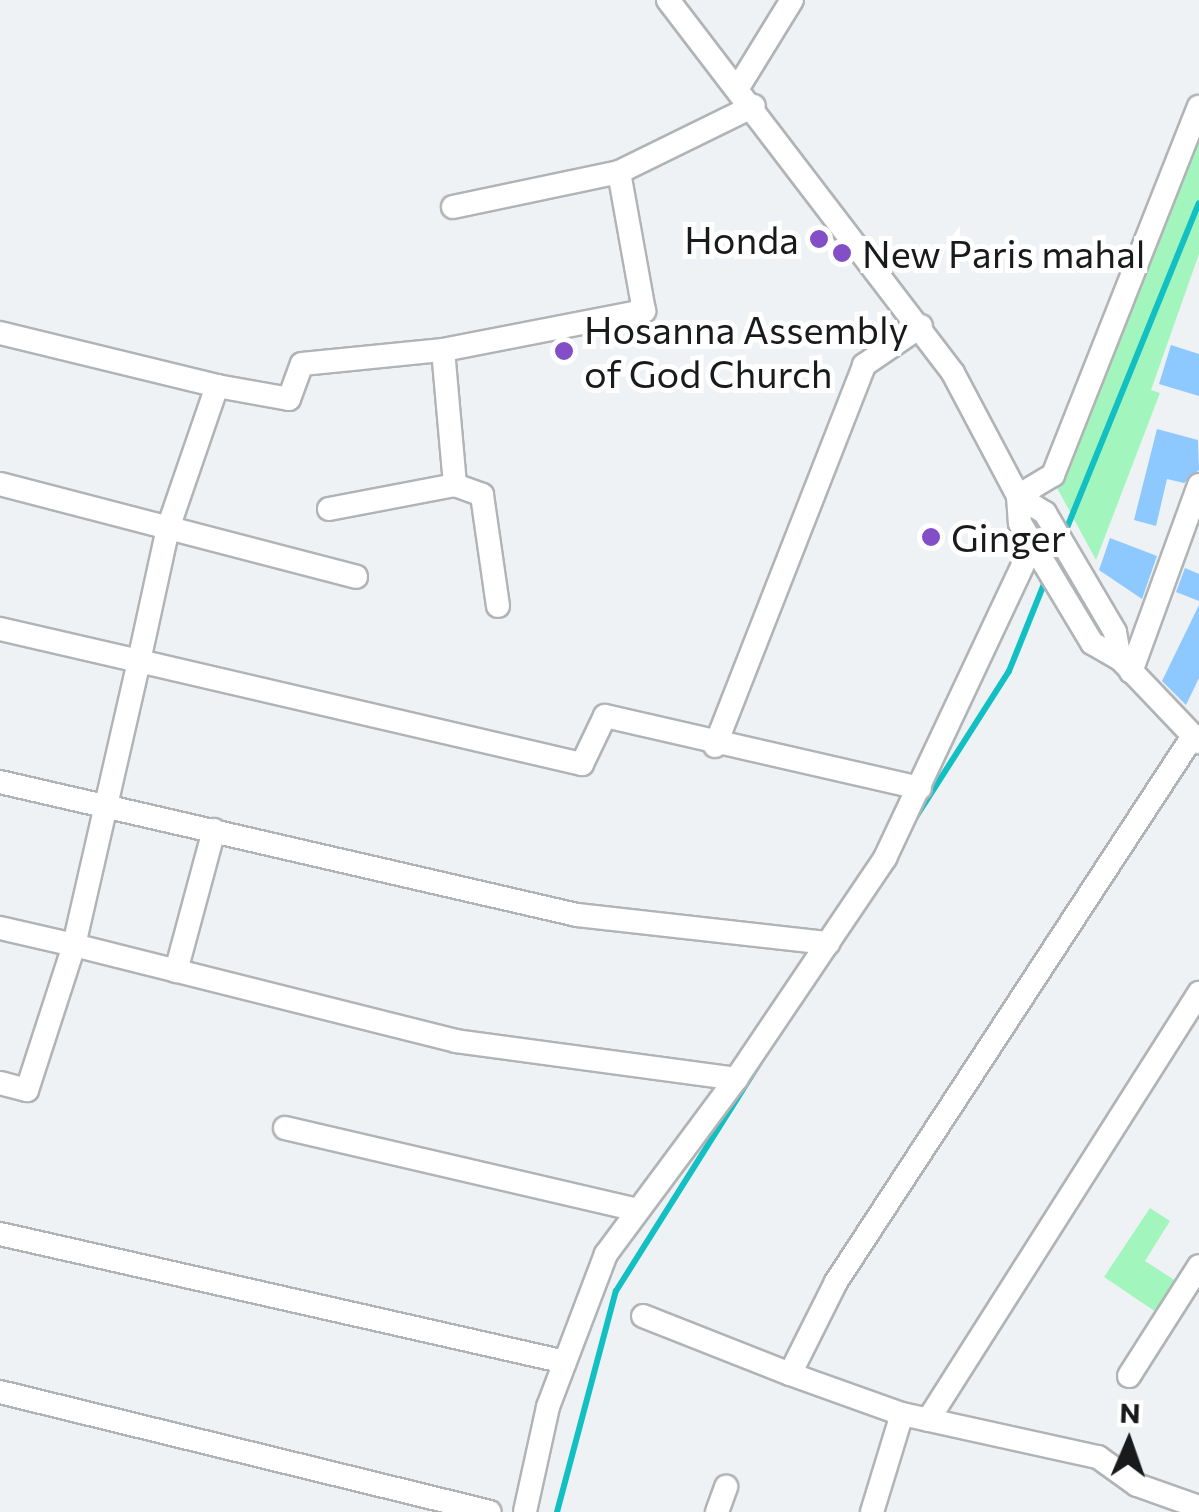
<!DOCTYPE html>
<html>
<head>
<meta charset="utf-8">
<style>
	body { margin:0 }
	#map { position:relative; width:1199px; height:1512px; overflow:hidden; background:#eff2f4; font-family:Commissioner,sans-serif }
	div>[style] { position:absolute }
	.green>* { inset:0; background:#a2f6bd }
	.stream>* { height:6px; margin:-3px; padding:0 3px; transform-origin:3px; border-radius:3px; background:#12c0c3 }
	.building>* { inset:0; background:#8dc8fe }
	.roads { filter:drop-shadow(2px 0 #b1b4b6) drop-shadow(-2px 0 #b1b4b6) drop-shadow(0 2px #b1b4b6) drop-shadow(0 -2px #b1b4b6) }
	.minor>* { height:22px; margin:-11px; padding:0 11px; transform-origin:11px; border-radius:11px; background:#fff }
	.dots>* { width:28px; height:28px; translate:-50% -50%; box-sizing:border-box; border:5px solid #fff; border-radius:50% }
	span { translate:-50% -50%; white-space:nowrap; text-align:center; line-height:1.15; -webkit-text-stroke:10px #fff; paint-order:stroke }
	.poi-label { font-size:38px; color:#191a1b }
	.right { translate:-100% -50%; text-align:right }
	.left { translate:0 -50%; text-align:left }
	.north { position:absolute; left:1079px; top:1392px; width:100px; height:100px; -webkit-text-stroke:8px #fff; paint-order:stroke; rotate:2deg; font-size:28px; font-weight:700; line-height:40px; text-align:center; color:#191a1b }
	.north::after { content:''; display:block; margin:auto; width:35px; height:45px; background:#191a1b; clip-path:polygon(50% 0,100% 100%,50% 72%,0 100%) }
</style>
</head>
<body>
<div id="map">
	<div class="green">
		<i style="clip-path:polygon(1199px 132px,1199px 254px,1151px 390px,1160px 393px,1096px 560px,1056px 486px)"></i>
		<i style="clip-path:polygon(1150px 1208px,1170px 1221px,1145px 1261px,1176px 1281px,1156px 1312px,1104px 1277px)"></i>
	</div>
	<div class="stream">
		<i style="left:1064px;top:535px;width:358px;rotate:-67.9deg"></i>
		<i style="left:916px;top:817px;width:173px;rotate:-57.5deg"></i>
		<i style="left:1009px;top:671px;width:99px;rotate:-68.1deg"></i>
		<i style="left:557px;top:1512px;width:229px;rotate:-75.1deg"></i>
		<i style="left:616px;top:1291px;width:268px;rotate:-57.8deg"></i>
	</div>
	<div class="building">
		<i style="clip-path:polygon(1171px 345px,1199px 354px,1199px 396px,1159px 384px)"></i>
		<i style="clip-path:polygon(1157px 429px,1198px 440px,1199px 470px,1184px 483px,1167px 479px,1156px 526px,1134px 520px)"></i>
		<i style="clip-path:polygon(1110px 538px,1157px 556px,1142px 599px,1099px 570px)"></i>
		<i style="clip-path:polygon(1185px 568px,1199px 574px,1199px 601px,1176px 592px)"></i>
		<i style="clip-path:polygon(1199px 605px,1199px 678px,1186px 705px,1162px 681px)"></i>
	</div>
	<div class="roads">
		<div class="minor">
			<i style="left:668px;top:0;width:469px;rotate:52.6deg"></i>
			<i style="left:953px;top:373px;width:139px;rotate:62.1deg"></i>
			<i style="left:1018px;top:496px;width:27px;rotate:86deg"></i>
			<i style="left:1020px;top:523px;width:140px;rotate:59deg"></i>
			<i style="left:1092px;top:643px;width:32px;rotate:30deg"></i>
			<i style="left:1120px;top:659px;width:115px;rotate:46.4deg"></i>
			<i style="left:739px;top:86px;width:101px;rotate:-58.4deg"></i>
			<i style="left:453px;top:207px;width:170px;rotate:-11.9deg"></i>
			<i style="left:619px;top:172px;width:150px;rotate:-26.1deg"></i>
			<i style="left:0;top:333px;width:223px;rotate:13.7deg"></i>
			<i style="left:217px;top:386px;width:150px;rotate:109deg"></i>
			<i style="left:168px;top:528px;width:136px;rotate:102.3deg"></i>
			<i style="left:139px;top:661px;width:143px;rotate:-167deg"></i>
			<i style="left:443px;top:350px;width:205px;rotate:-11deg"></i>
			<i style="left:644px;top:311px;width:141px;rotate:-100.2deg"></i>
			<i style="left:217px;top:386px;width:73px;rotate:10.2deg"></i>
			<i style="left:289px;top:399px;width:37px;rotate:-70deg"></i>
			<i style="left:302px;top:364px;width:142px;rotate:-5.7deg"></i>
			<i style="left:443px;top:350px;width:136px;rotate:84.9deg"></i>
			<i style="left:455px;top:485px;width:29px;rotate:20deg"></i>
			<i style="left:482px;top:495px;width:112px;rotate:81.8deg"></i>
			<i style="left:0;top:484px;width:368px;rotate:14.6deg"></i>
			<i style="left:1018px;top:496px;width:41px;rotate:-31deg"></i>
			<i style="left:1053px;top:475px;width:396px;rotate:-68.4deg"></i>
			<i style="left:1018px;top:496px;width:32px;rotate:32deg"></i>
			<i style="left:1045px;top:513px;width:138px;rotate:59.5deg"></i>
			<i style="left:1115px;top:632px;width:27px;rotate:80deg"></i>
			<i style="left:329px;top:509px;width:128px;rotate:-10.8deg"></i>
			<i style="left:1131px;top:672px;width:199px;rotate:-70deg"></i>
			<i style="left:715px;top:746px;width:409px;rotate:-68.6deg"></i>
			<i style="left:864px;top:365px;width:69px;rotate:-34.4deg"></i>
			<i style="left:0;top:782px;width:592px;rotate:12.98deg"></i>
			<i style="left:577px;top:915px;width:253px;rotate:6.4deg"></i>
			<i style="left:0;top:928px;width:76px;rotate:12.9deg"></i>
			<i style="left:74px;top:945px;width:291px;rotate:-77.1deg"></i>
			<i style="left:139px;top:661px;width:455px;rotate:13.1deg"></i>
			<i style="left:582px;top:764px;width:53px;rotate:-64.4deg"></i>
			<i style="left:605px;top:716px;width:323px;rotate:12.9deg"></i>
			<i style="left:176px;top:971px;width:146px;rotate:-74.9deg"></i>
			<i style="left:736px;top:1079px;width:267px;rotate:-56deg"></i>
			<i style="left:885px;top:858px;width:347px;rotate:-64.8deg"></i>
			<i style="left:0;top:1083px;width:28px;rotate:15deg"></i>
			<i style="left:27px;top:1090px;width:152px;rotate:-72deg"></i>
			<i style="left:74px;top:945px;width:394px;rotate:14.1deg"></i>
			<i style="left:456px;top:1041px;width:283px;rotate:7.7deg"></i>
			<i style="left:736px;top:1079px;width:218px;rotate:126.6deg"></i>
			<i style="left:606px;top:1254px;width:164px;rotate:110.8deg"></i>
			<i style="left:548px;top:1407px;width:107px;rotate:102.4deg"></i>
			<i style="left:285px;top:1128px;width:362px;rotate:13.1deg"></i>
			<i style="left:0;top:1234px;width:579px;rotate:12.76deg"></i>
			<i style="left:643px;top:1316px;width:158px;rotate:21.5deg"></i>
			<i style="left:790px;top:1374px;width:103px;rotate:-63.4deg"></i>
			<i style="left:836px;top:1282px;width:652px;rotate:-56.82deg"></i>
			<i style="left:790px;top:1374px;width:119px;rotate:19.7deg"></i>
			<i style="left:902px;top:1414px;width:201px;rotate:12.4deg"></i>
			<i style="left:1098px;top:1457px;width:48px;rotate:35.7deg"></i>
			<i style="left:1137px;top:1485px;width:66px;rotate:19.5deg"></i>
			<i style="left:1129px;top:1376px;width:130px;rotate:-57.5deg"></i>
			<i style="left:0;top:1392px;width:504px;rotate:13.76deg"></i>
			<i style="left:928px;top:1420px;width:506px;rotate:-57.6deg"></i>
			<i style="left:717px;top:1512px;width:27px;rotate:-70deg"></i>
			<i style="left:872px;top:1512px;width:102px;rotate:-73deg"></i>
		</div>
	</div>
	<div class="dots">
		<i style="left:819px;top:239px;background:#834fc7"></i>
		<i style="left:842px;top:253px;background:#834fc7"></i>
		<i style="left:564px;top:351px;background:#834fc7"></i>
		<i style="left:931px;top:537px;background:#834fc7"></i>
	</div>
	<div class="poi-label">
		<span class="right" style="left:799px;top:239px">Honda</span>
		<span class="left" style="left:862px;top:253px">New Paris mahal</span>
		<span class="left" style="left:584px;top:351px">Hosanna Assembly<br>of God Church</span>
		<span class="left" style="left:951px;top:537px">Ginger</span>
	</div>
	<div class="north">N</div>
</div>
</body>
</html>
